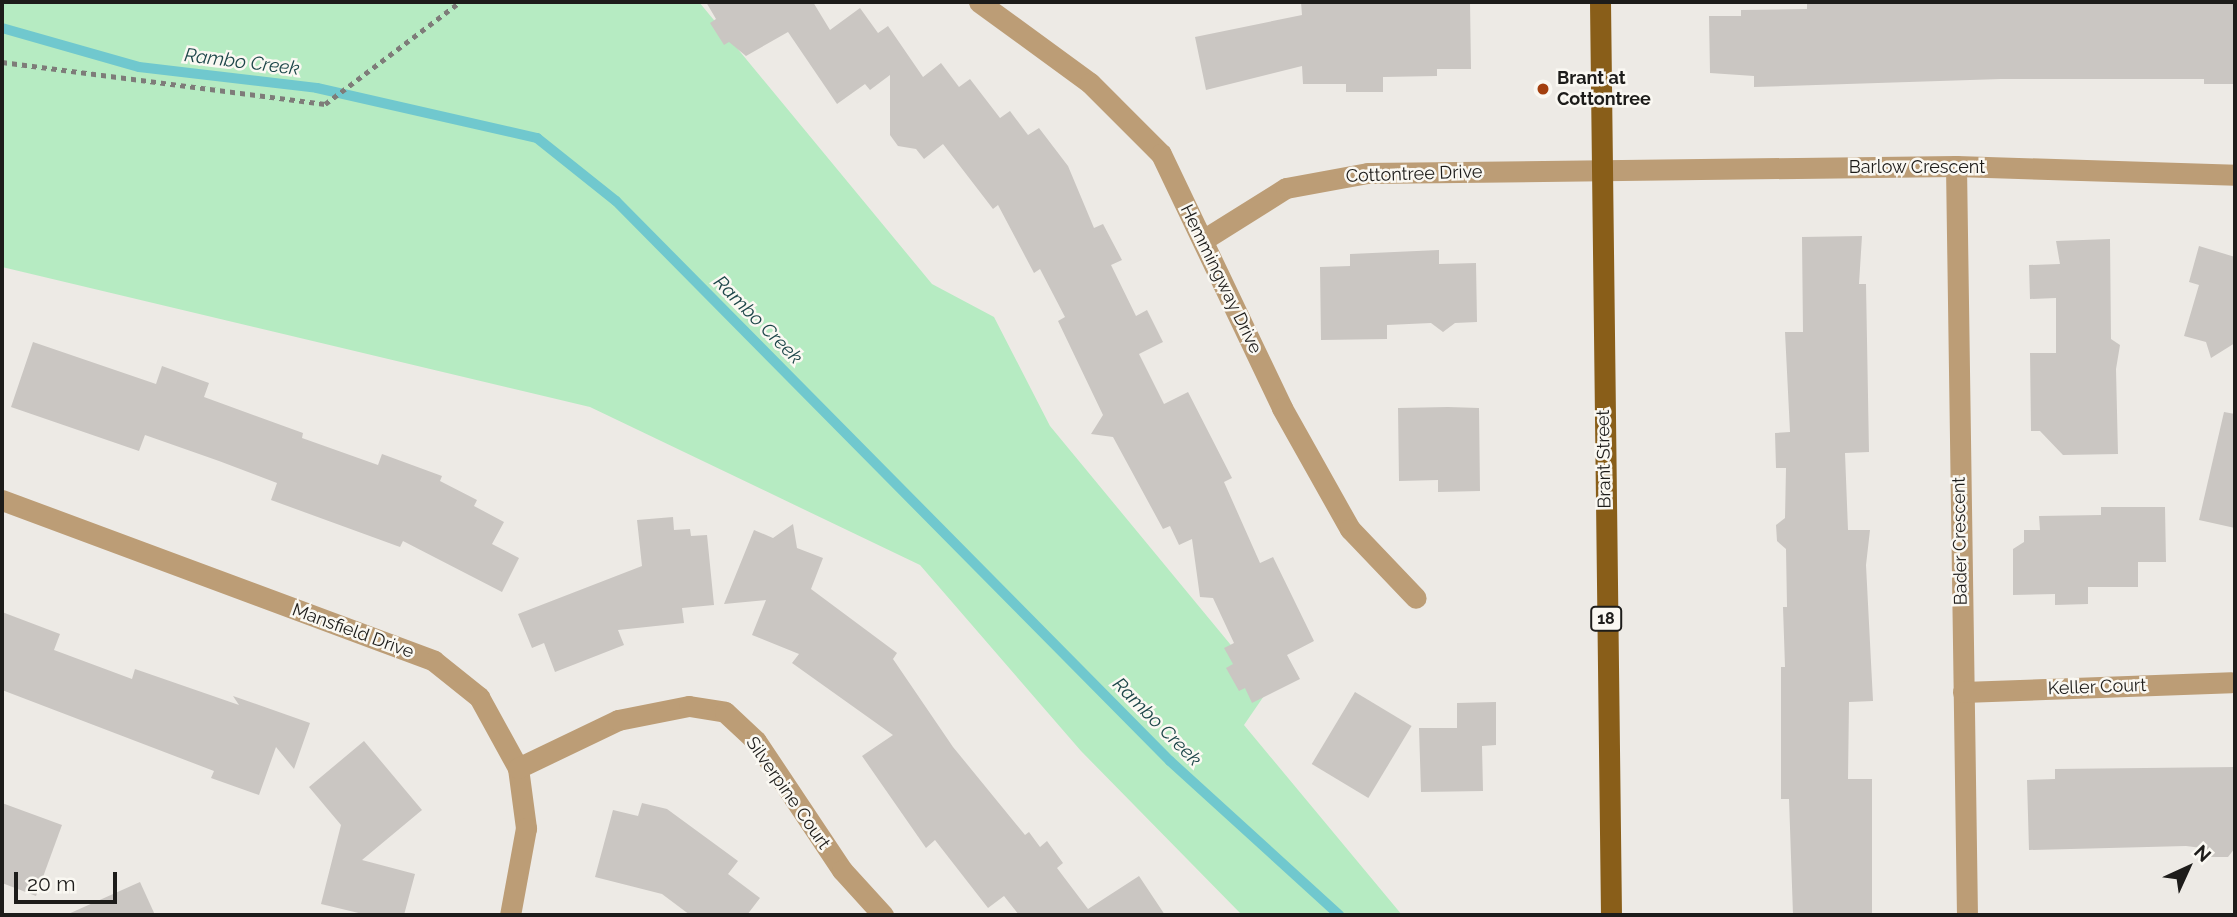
<!DOCTYPE html>
<html>
<head>
<meta charset="utf-8">
<style>
	body { margin:0 }
	#map { position:relative; width:2237px; height:917px; overflow:hidden; background:#edeae5; font-family:Raleway,sans-serif }
	div>[style] { position:absolute }
	.green>* { inset:0; background:#b6ebc2 }
	.stream>* { height:10px; margin:-5px; padding:0 5px; transform-origin:5px; border-radius:5px; background:#70c8ce }
	.building>* { inset:0; background:#cac6c2; transform-origin:0 0 }
	.path>* { height:4.5px; margin-top:-2.25px; transform-origin:0; background:repeating-linear-gradient(90deg,#7e7c79 0 5px,transparent 0 10px) }
	.minor>* { height:21px; margin:-10.5px; padding:0 10.5px; transform-origin:10.5px; border-radius:10.5px; background:#bc9d76 }
	.primary>* { height:21px; margin:-10.5px; padding:0 10.5px; transform-origin:10.5px; border-radius:10.5px; background:#895e19 }
	.dots>* { width:19px; height:19px; translate:-50% -50%; box-sizing:border-box; border:4px solid #faf8f2; border-radius:50% }
	span { translate:-50% -50%; white-space:nowrap; text-align:center; line-height:1.15; -webkit-text-stroke:5px #faf8f2; paint-order:stroke }
	.shield-label span { padding:2px 5px; background:#faf8f2; border:2px solid; border-radius:5px; -webkit-text-stroke-width:0 }
	.shield-label { font-size:16px; color:#1d1c1a; font-weight:700 }
	.poi-label { font-size:18px; color:#1d1c1a; font-weight:700 }
	.left { translate:0 -50%; text-align:left }
	.street-label { font-size:18px; color:#1d1c1a }
	.water-label { font-size:19px; color:#1d4649; font-style:italic }
	.frame { position:absolute; inset:0; border:4px solid #1d1c1a; pointer-events:none }
	.north { position:absolute; left:2153px; top:833px; width:70px; height:70px; -webkit-text-stroke:5px #faf8f2; paint-order:stroke; rotate:45deg; font-size:19px; font-weight:700; line-height:28px; text-align:center; color:#1d1c1a }
	.north::after { content:''; display:block; margin:auto; width:24px; height:32px; background:#1d1c1a; clip-path:polygon(50% 0,100% 100%,50% 72%,0 100%) }
	.scale { position:absolute; left:14px; top:872px; width:103px; height:32px; box-sizing:border-box; border:4px solid #1d1c1a; border-top:0; padding-left:9px; font-size:21px; line-height:24px; white-space:nowrap; color:#1d1c1a; -webkit-text-stroke:5px #faf8f2; paint-order:stroke }
</style>
</head>
<body>
<div id="map">
	<div class="green">
		<i style="clip-path:polygon(2px 2px,699px 2px,932px 284px,994px 317px,1050px 426px,1268px 690px,1244px 725px,1402px 915px,1242px 915px,1081px 751px,920px 565px,590px 407px,2px 267px)"></i>
	</div>
	<div class="stream">
		<i style="left:2px;top:28px;width:142px;rotate:15.9deg"></i>
		<i style="left:139px;top:67px;width:179px;rotate:6.7deg"></i>
		<i style="left:317px;top:88px;width:226px;rotate:12.8deg"></i>
		<i style="left:537px;top:138px;width:101px;rotate:38.6deg"></i>
		<i style="left:616px;top:201px;width:788px;rotate:45.31deg"></i>
		<i style="left:1170px;top:761px;width:229px;rotate:42.3deg"></i>
	</div>
	<div class="building">
		<i style="clip-path:polygon(706px 2px,813px 2px,830px 30px,860px 8px,878px 33px,888px 26px,923px 77px,941px 63px,959px 87px,970px 79px,1000px 118px,1010px 111px,1028px 135px,1039px 128px,1068px 166px,1094px 228px,1103px 224px,1122px 260px,1111px 265px,1136px 316px,1147px 310px,1163px 342px,1139px 354px,1164px 404px,1188px 392px,1232px 478px,1224px 482px,1260px 563px,1273px 557px,1314px 641px,1287px 655px,1300px 679px,1252px 703px,1245px 688px,1239px 691px,1226px 668px,1233px 664px,1224px 648px,1234px 643px,1213px 598px,1200px 597px,1192px 539px,1179px 545px,1170px 526px,1163px 529px,1113px 437px,1091px 434px,1103px 415px,1058px 321px,1065px 317px,1040px 269px,1034px 273px,998px 205px,993px 209px,943px 144px,924px 159px,916px 149px,898px 146px,890px 135px,890px 75px,870px 90px,865px 84px,837px 104px,788px 32px,746px 56px,729px 42px,724px 45px,710px 23px,716px 19px)"></i>
		<i style="clip-path:polygon(1301px 2px,1470px 2px,1471px 69px,1437px 69px,1437px 76px,1383px 77px,1383px 92px,1346px 92px,1346px 84px,1303px 84px,1302px 66px,1206px 90px,1195px 37px,1302px 15px)"></i>
		<i style="clip-path:polygon(1807px 2px,2235px 2px,2235px 84px,2204px 84px,2204px 79px,2001px 79px,1754px 87px,1754px 76px,1710px 73px,1709px 16px,1741px 16px,1741px 10px,1807px 9px)"></i>
		<i style="clip-path:polygon(1862px 236px,1859px 284px,1866px 284px,1869px 452px,1845px 453px,1848px 530px,1870px 530px,1866px 565px,1873px 701px,1849px 702px,1848px 779px,1872px 779px,1872px 915px,1793px 915px,1789px 799px,1781px 799px,1781px 667px,1785px 667px,1783px 607px,1787px 607px,1786px 549px,1777px 541px,1776px 525px,1785px 518px,1786px 468px,1776px 468px,1775px 433px,1790px 432px,1785px 332px,1803px 332px,1802px 237px)"></i>
		<i style="clip-path:polygon(2110px 239px,2111px 339px,2120px 345px,2116px 369px,2118px 454px,2063px 455px,2040px 431px,2031px 431px,2030px 353px,2056px 353px,2056px 298px,2030px 299px,2029px 265px,2060px 264px,2056px 241px)"></i>
		<i style="clip-path:polygon(2199px 246px,2235px 257px,2235px 343px,2211px 358px,2206px 342px,2184px 336px,2199px 285px,2189px 282px)"></i>
		<i style="clip-path:polygon(1439px 250px,1439px 264px,1476px 263px,1477px 322px,1455px 323px,1443px 332px,1431px 323px,1387px 325px,1387px 339px,1321px 340px,1320px 267px,1350px 266px,1350px 254px)"></i>
		<i style="clip-path:polygon(33px 342px,156px 384px,162px 366px,209px 383px,204px 397px,303px 433px,302px 438px,378px 465px,382px 454px,442px 476px,440px 481px,477px 500px,474px 506px,504px 522px,492px 544px,519px 558px,502px 592px,403px 541px,400px 547px,271px 500px,277px 483px,219px 461px,145px 435px,139px 451px,11px 407px)"></i>
		<i style="clip-path:polygon(1448px 407px,1479px 408px,1480px 491px,1438px 492px,1438px 480px,1399px 481px,1398px 408px)"></i>
		<i style="clip-path:polygon(2224px 412px,2235px 414px,2235px 528px,2199px 520px)"></i>
		<i style="clip-path:polygon(2101px 507px,2165px 507px,2166px 562px,2138px 562px,2138px 587px,2088px 587px,2088px 604px,2055px 605px,2055px 594px,2013px 595px,2013px 549px,2024px 542px,2024px 530px,2040px 530px,2039px 516px,2101px 515px)"></i>
		<i style="clip-path:polygon(673px 517px,674px 530px,690px 529px,691px 536px,707px 535px,714px 605px,682px 608px,684px 623px,618px 630px,624px 645px,555px 672px,544px 643px,532px 648px,518px 614px,642px 566px,637px 520px)"></i>
		<i style="clip-path:polygon(793px 524px,797px 548px,823px 558px,811px 589px,897px 653px,893px 659px,953px 747px,1025px 835px,1029px 832px,1040px 847px,1047px 841px,1063px 863px,1057px 868px,1088px 909px,1139px 876px,1165px 915px,1019px 915px,1004px 896px,988px 908px,935px 840px,926px 848px,862px 756px,893px 735px,792px 663px,799px 654px,752px 635px,766px 600px,724px 604px,754px 530px,773px 538px)"></i>
		<i style="clip-path:polygon(2px 612px,60px 634px,54px 650px,132px 679px,135px 669px,239px 705px,233px 696px,310px 723px,294px 769px,276px 747px,259px 795px,211px 778px,214px 771px,2px 690px)"></i>
		<i style="left:1355px;top:692px;width:66px;height:84px;rotate:31deg"></i>
		<i style="clip-path:polygon(1496px 702px,1496px 745px,1482px 746px,1483px 791px,1421px 792px,1419px 728px,1457px 728px,1457px 703px)"></i>
		<i style="clip-path:polygon(364px 741px,422px 810px,362px 860px,415px 874px,404px 915px,367px 915px,321px 904px,341px 825px,309px 787px)"></i>
		<i style="clip-path:polygon(2235px 767px,2235px 848px,2228px 857px,2211px 857px,2202px 848px,2186px 846px,2029px 850px,2027px 780px,2055px 779px,2055px 769px)"></i>
		<i style="clip-path:polygon(2px 803px,62px 825px,36px 896px,2px 883px)"></i>
		<i style="clip-path:polygon(642px 803px,667px 809px,738px 861px,728px 874px,760px 898px,747px 915px,690px 915px,662px 894px,595px 877px,613px 810px,638px 816px)"></i>
		<i style="clip-path:polygon(140px 882px,155px 915px,66px 915px)"></i>
	</div>
	<div class="path">
		<i style="left:2px;top:62px;width:326px;rotate:7.4deg"></i>
		<i style="left:325px;top:104px;width:169px;rotate:-37.1deg"></i>
	</div>
	<div class="minor">
		<i style="left:979px;top:2px;width:137px;rotate:36.1deg"></i>
		<i style="left:1090px;top:83px;width:100px;rotate:45deg"></i>
		<i style="left:1161px;top:154px;width:281px;rotate:64.5deg"></i>
		<i style="left:1282px;top:408px;width:139px;rotate:60.7deg"></i>
		<i style="left:1350px;top:529px;width:95px;rotate:46.3deg"></i>
		<i style="left:1956px;top:166px;width:749px;rotate:89.16deg"></i>
		<i style="left:1203px;top:240px;width:98px;rotate:-32.1deg"></i>
		<i style="left:1286px;top:188px;width:83px;rotate:-10.4deg"></i>
		<i style="left:1368px;top:173px;width:588px;rotate:-0.68deg"></i>
		<i style="left:1956px;top:166px;width:279px;rotate:1.8deg"></i>
		<i style="left:2px;top:500px;width:461px;rotate:20.4deg"></i>
		<i style="left:434px;top:661px;width:58px;rotate:38.7deg"></i>
		<i style="left:479px;top:697px;width:81px;rotate:61.2deg"></i>
		<i style="left:518px;top:768px;width:61px;rotate:82.4deg"></i>
		<i style="left:526px;top:828px;width:88px;rotate:100.4deg"></i>
		<i style="left:1963px;top:692px;width:268px;rotate:-2.1deg"></i>
		<i style="left:518px;top:768px;width:111px;rotate:-25.6deg"></i>
		<i style="left:618px;top:720px;width:72px;rotate:-11.2deg"></i>
		<i style="left:689px;top:706px;width:36px;rotate:9deg"></i>
		<i style="left:725px;top:712px;width:42px;rotate:43.1deg"></i>
		<i style="left:756px;top:741px;width:155px;rotate:56.3deg"></i>
		<i style="left:842px;top:870px;width:61px;rotate:47.7deg"></i>
	</div>
	<div class="primary">
		<i style="left:1600px;top:2px;width:913px;rotate:89.31deg"></i>
	</div>
	<div class="dots">
		<i style="left:1543px;top:89px;background:#a33f0e"></i>
	</div>
	<div class="shield-label">
		<span style="left:1606px;top:619px">18</span>
	</div>
	<div class="poi-label">
		<span class="left" style="left:1557px;top:89px">Brant at<br>Cottontree</span>
	</div>
	<div class="street-label">
		<span style="left:1917px;top:167px">Barlow Crescent</span>
		<span style="left:1414px;top:174px;rotate:-2deg">Cottontree Drive</span>
		<span style="left:1221px;top:279px;rotate:64deg">Hemmingway Drive</span>
		<span style="left:1604px;top:459px;rotate:-91deg">Brant Street</span>
		<span style="left:1960px;top:541px;rotate:-91deg">Bader Crescent</span>
		<span style="left:353px;top:631px;rotate:20deg">Mansfield Drive</span>
		<span style="left:2097px;top:687px;rotate:-2deg">Keller Court</span>
		<span style="left:788px;top:793px;rotate:55deg">Silverpine Court</span>
	</div>
	<div class="water-label">
		<span style="left:242px;top:62px;rotate:7deg">Rambo Creek</span>
		<span style="left:758px;top:320px;rotate:45deg">Rambo Creek</span>
		<span style="left:1157px;top:722px;rotate:45deg">Rambo Creek</span>
	</div>
	<div class="frame"></div>
	<div class="north">N</div>
	<div class="scale">20 m</div>
</div>
</body>
</html>
